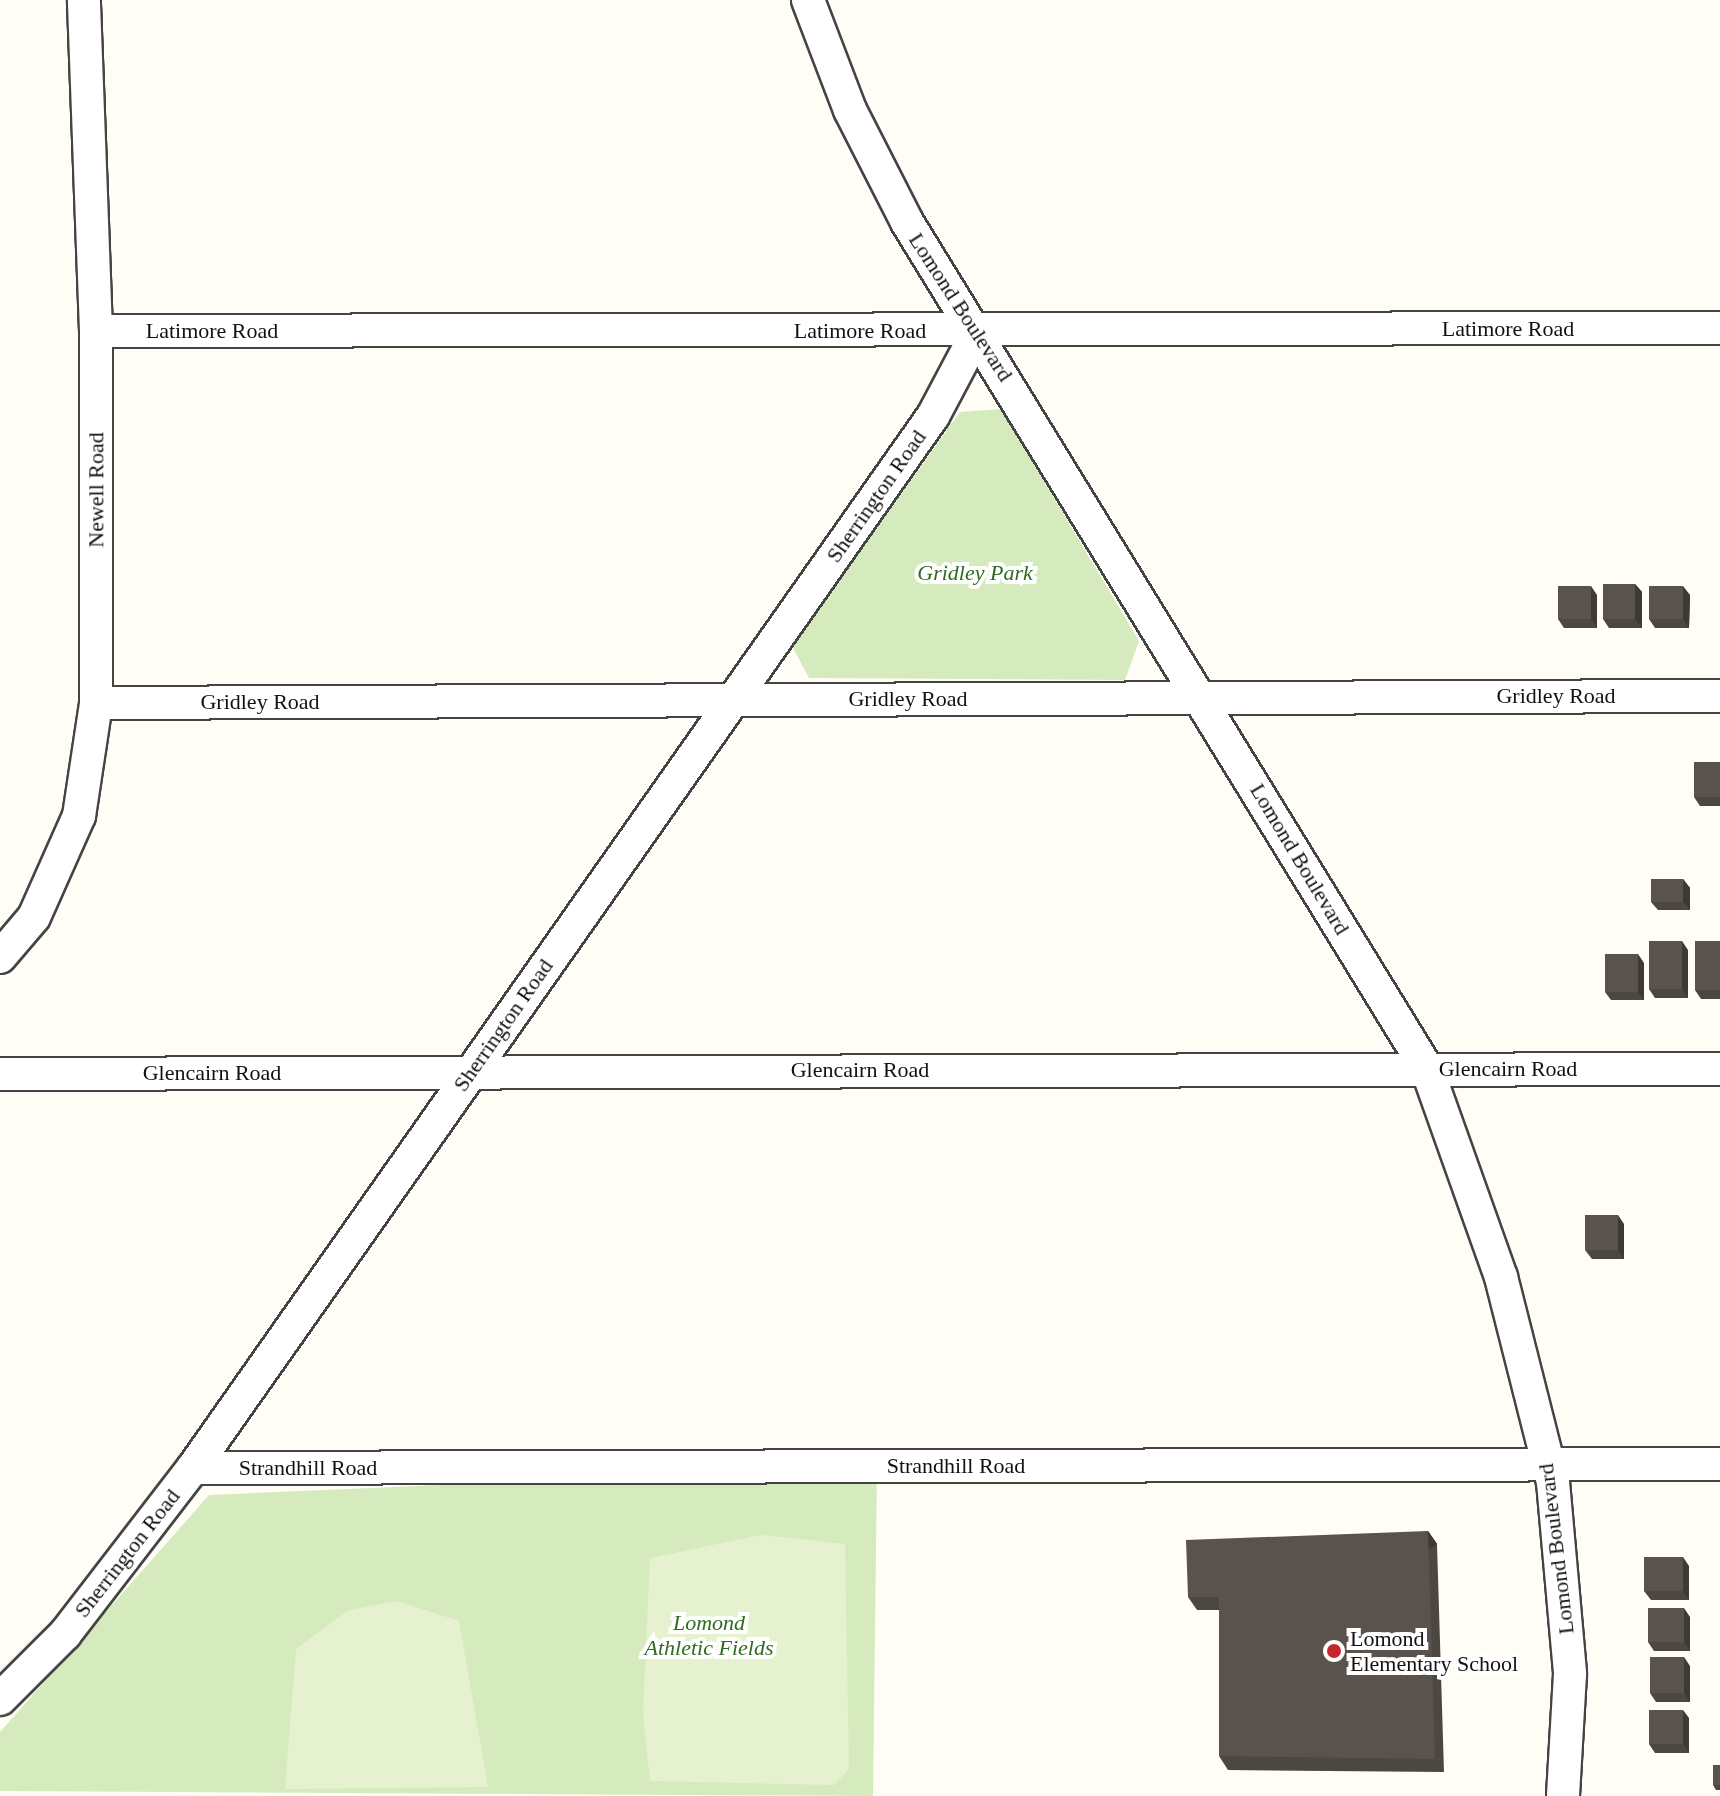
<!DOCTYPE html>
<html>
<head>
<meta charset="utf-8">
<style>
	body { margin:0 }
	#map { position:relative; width:1720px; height:1796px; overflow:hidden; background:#fffdf5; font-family:Georgia,serif }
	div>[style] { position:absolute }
	.green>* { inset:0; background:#d5ebbd }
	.pitch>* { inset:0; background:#e6f2cf }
	.roads { filter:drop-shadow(2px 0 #444) drop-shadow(-2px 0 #444) drop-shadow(0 2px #444) drop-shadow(0 -2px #444) }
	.minor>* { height:32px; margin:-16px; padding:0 16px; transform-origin:16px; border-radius:16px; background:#fff }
	.wall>* { inset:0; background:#4d4742 }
	.shaded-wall>* { inset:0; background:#3f3936; transform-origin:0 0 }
	.building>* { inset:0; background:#5a524d; transform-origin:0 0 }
	.dots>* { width:22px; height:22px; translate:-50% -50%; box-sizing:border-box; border:4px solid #fff; border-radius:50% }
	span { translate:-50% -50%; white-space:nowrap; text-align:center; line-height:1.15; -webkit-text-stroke:8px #fff; paint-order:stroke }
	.street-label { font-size:22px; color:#111 }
	.park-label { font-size:22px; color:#2f6b1f; font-style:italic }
	.poi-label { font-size:22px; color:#111 }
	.left { translate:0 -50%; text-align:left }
</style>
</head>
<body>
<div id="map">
	<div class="green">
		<i style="clip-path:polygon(1001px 409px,1139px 641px,1125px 680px,809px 678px,792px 646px,960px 412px)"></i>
		<i style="clip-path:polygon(877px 1466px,873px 1796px,0 1791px,0 1732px,209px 1495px)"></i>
	</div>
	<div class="pitch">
		<i style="clip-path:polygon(761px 1535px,845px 1544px,849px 1769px,834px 1785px,650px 1781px,643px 1713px,650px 1558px)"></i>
		<i style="clip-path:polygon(397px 1601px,459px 1621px,488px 1787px,285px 1789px,296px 1649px,349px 1610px)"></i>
	</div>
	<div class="roads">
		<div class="minor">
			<i style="left:808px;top:0;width:118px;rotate:69.1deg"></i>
			<i style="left:850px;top:110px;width:126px;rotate:63deg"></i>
			<i style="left:907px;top:222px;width:994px;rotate:58.45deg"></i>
			<i style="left:1427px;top:1069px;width:221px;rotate:70.4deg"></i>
			<i style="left:1501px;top:1277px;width:211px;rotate:75.8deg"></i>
			<i style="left:1553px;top:1482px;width:193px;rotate:84.9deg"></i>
			<i style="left:1570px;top:1674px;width:122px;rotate:93.3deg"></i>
			<i style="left:96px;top:331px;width:1624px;rotate:-0.11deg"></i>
			<i style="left:96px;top:703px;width:1624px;rotate:-0.25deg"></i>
			<i style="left:0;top:957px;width:52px;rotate:-49.6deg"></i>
			<i style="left:34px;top:917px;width:111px;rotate:-66deg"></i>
			<i style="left:79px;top:816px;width:114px;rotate:-81.4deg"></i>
			<i style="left:96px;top:703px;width:372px;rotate:-90deg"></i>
			<i style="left:96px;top:331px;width:331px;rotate:-92.1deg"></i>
			<i style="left:0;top:1074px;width:1720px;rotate:-0.17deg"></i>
			<i style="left:193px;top:1468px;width:1527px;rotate:-0.15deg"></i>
			<i style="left:0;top:1699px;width:92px;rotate:-45deg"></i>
			<i style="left:65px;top:1634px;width:210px;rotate:-52.4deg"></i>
			<i style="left:193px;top:1468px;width:1286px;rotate:-54.88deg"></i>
			<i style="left:933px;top:416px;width:96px;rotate:-62.1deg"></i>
		</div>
	</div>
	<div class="wall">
		<i style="clip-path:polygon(1635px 584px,1642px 592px,1642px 628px,1609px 628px,1603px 619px)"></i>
		<i style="clip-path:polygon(1597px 595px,1597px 628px,1564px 628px,1558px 619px)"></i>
		<i style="clip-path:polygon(1690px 595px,1689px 628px,1655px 628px,1649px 619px)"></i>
		<i style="clip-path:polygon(1720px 762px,1720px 806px,1700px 806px,1694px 797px)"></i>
		<i style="clip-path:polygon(1683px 879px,1690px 888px,1690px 910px,1658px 910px,1651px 902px)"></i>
		<i style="clip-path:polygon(1720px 941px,1720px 999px,1701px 999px,1695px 990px)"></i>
		<i style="clip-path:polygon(1688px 950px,1688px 998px,1655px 998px,1649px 989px)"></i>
		<i style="clip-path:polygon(1644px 963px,1644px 1000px,1611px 1000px,1605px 992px)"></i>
		<i style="clip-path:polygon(1624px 1224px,1624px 1259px,1592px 1259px,1585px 1250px)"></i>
		<i style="clip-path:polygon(1428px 1531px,1437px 1544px,1444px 1772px,1228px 1770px,1219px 1756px,1219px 1610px,1197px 1610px,1188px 1597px)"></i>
		<i style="clip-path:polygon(1689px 1566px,1689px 1600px,1651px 1600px,1644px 1591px)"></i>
		<i style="clip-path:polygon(1690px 1617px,1690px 1651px,1654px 1651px,1648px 1642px)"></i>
		<i style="clip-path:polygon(1690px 1666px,1690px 1702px,1656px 1702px,1650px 1693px)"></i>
		<i style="clip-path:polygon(1689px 1718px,1689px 1753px,1655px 1753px,1649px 1744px)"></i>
		<i style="clip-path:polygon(1720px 1765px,1720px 1790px,1716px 1790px,1713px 1785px)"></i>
	</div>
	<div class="shaded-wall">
		<i style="clip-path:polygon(1635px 584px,1642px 592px,1642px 628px,1635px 619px)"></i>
		<i style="clip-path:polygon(1591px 586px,1597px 595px,1597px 628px,1591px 619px)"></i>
		<i style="clip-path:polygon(1683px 586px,1690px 595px,1689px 628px,1683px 619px)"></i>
		<i style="clip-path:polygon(1683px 879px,1690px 888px,1690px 910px,1683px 902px)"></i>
		<i style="clip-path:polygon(1682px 941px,1688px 950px,1688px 998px,1682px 989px)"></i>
		<i style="clip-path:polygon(1638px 954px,1644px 963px,1644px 1000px,1638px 992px)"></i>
		<i style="clip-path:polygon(1618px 1215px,1624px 1224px,1624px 1259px,1618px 1250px)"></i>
		<i style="left:1428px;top:1531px;width:16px;height:228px;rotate:55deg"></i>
		<i style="clip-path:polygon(1683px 1557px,1689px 1566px,1689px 1600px,1683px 1591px)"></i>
		<i style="clip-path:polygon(1684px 1608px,1690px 1617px,1690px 1651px,1684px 1642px)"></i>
		<i style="clip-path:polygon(1684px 1657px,1690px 1666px,1690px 1702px,1684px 1693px)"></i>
		<i style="clip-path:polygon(1683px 1710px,1689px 1718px,1689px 1753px,1683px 1744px)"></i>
	</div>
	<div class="building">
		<i style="left:1603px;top:584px;width:32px;height:35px"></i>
		<i style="left:1558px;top:586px;width:33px;height:33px"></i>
		<i style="left:1649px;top:586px;width:34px;height:33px"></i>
		<i style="left:1694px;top:762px;width:26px;height:35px"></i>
		<i style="left:1651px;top:879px;width:32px;height:23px"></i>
		<i style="left:1649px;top:941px;width:33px;height:48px"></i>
		<i style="left:1695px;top:941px;width:25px;height:49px"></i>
		<i style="left:1605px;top:954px;width:33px;height:38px"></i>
		<i style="left:1585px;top:1215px;width:33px;height:35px"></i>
		<i style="clip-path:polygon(1428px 1531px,1435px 1759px,1219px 1756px,1219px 1597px,1188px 1597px,1186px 1540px)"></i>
		<i style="left:1644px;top:1557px;width:39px;height:34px"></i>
		<i style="left:1648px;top:1608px;width:36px;height:34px"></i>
		<i style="left:1650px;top:1657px;width:34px;height:36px"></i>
		<i style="left:1649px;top:1710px;width:34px;height:34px"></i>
		<i style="left:1713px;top:1765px;width:7px;height:20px"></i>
	</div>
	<div class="dots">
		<i style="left:1334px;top:1651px;background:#c4262e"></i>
	</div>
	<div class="street-label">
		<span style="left:961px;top:307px;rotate:57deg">Lomond Boulevard</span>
		<span style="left:1508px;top:329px">Latimore Road</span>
		<span style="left:212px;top:331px">Latimore Road</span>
		<span style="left:860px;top:331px">Latimore Road</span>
		<span style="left:96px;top:490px;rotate:-90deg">Newell Road</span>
		<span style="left:876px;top:496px;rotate:-55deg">Sherrington Road</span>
		<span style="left:1556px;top:696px">Gridley Road</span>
		<span style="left:908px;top:699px">Gridley Road</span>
		<span style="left:260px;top:702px">Gridley Road</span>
		<span style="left:1300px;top:859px;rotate:59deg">Lomond Boulevard</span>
		<span style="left:503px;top:1025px;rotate:-55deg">Sherrington Road</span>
		<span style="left:1508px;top:1069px">Glencairn Road</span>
		<span style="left:860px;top:1070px">Glencairn Road</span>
		<span style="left:212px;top:1073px">Glencairn Road</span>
		<span style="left:956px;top:1466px">Strandhill Road</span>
		<span style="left:308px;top:1468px">Strandhill Road</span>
		<span style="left:1556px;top:1549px;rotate:-97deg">Lomond Boulevard</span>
		<span style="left:127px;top:1553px;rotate:-52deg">Sherrington Road</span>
	</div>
	<div class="park-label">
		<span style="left:975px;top:573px">Gridley Park</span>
		<span style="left:709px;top:1635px">Lomond<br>Athletic Fields</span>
	</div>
	<div class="poi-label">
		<span class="left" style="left:1350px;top:1651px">Lomond<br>Elementary School</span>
	</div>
</div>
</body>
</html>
